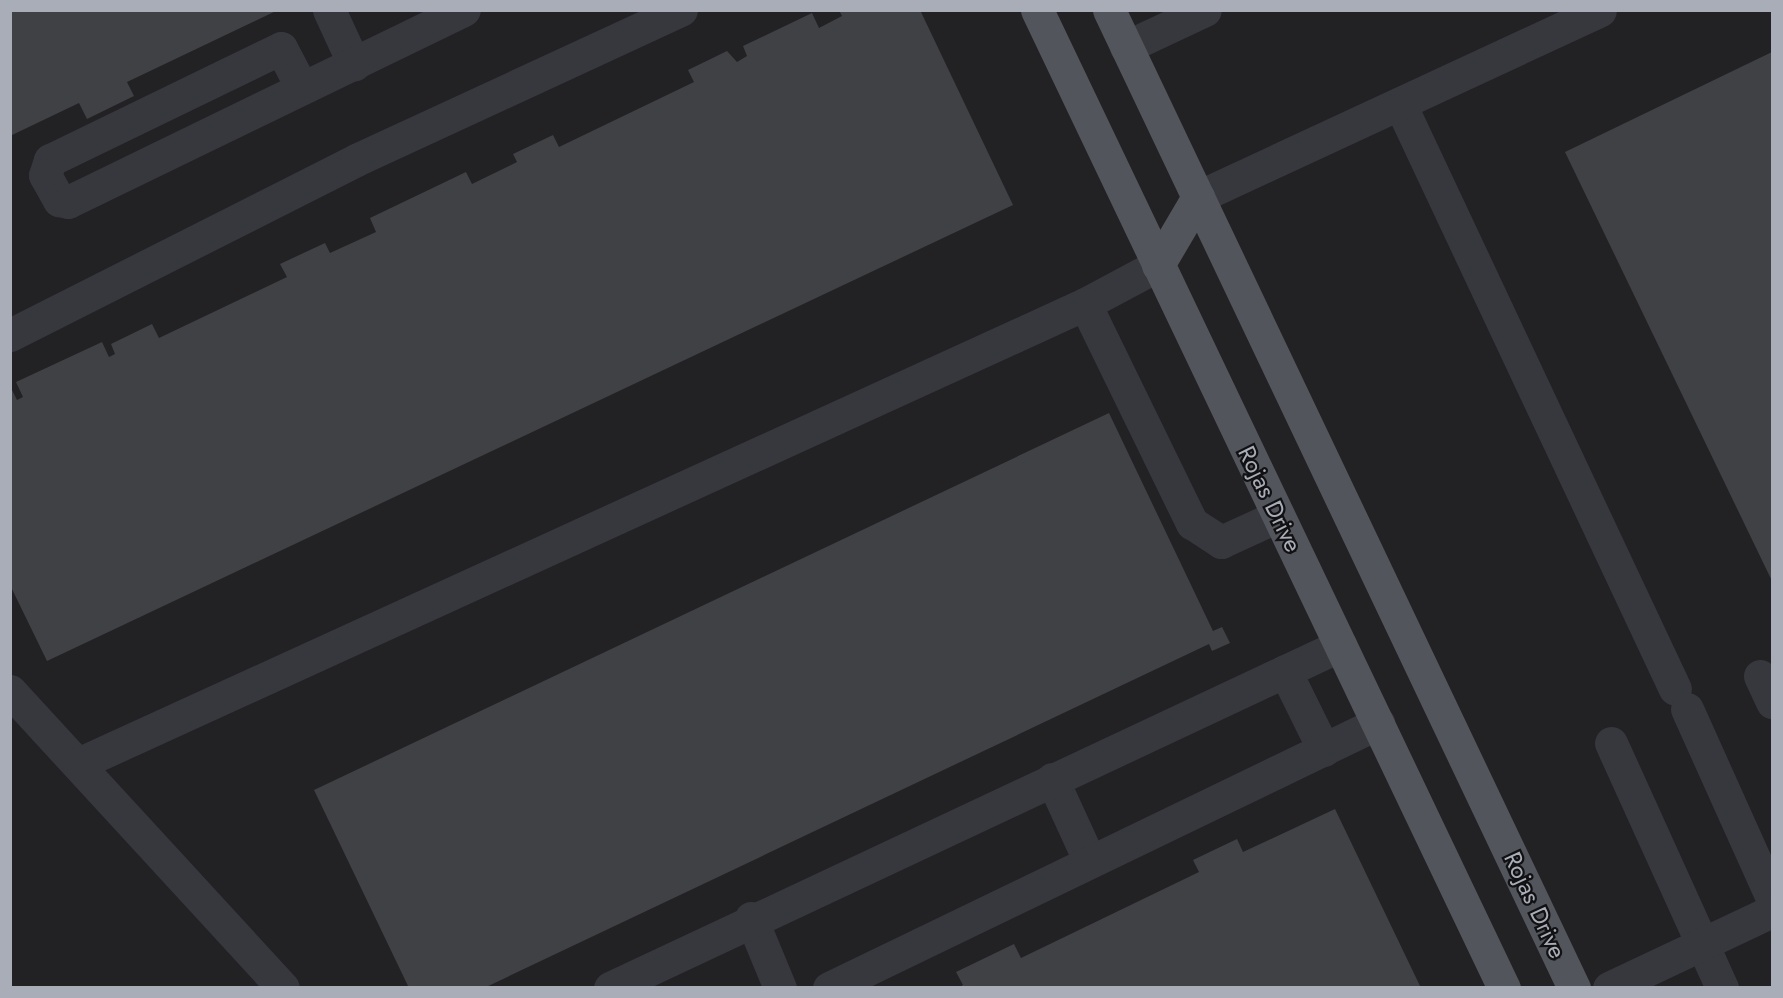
<!DOCTYPE html>
<html>
<head>
<meta charset="utf-8">
<style>
	body { margin:0 }
	#map { position:relative; width:1783px; height:998px; overflow:hidden; background:#161618; font-family:Jost,sans-serif }
	div>[style] { position:absolute }
	.built>* { inset:0; background:#222225; transform-origin:0 0 }
	.building>* { inset:0; background:#404145 }
	.minor>* { height:33px; margin:-16.5px; padding:0 16.5px; transform-origin:16.5px; border-radius:16.5px; background:#37383d }
	.major>* { height:33px; margin:-16.5px; padding:0 16.5px; transform-origin:16.5px; border-radius:16.5px; background:#53555c }
	span { translate:-50% -50%; white-space:nowrap; text-align:center; line-height:1.15; -webkit-text-stroke:4.5px #111113; paint-order:stroke }
	.street-label { font-size:24px; color:#a8adb8 }
	.frame { position:absolute; inset:0; border:12px solid #a8adb8; pointer-events:none }
</style>
</head>
<body>
<div id="map">
	<div class="built">
		<i style="left:11px;top:11px;width:1761px;height:976px"></i>
	</div>
	<div class="building">
		<i style="clip-path:polygon(10px 10px,278px 10px,127px 82px,134px 96px,87px 119px,79px 103px,10px 136px)"></i>
		<i style="clip-path:polygon(839px 10px,920px 10px,1013px 205px,47px 661px,10px 585px,10px 386px,17px 400px,23px 397px,16px 382px,102px 342px,109px 357px,115px 354px,111px 344px,152px 324px,159px 338px,287px 277px,280px 264px,325px 243px,330px 253px,376px 232px,370px 218px,466px 172px,472px 184px,517px 162px,513px 154px,553px 135px,559px 147px,694px 82px,688px 70px,727px 51px,737px 62px,747px 56px,743px 46px,812px 13px,819px 28px,842px 16px)"></i>
		<i style="clip-path:polygon(1772px 52px,1772px 581px,1565px 152px)"></i>
		<i style="clip-path:polygon(1109px 413px,1213px 631px,1222px 627px,1230px 643px,1212px 651px,1209px 644px,484px 988px,409px 988px,314px 790px)"></i>
		<i style="clip-path:polygon(1335px 809px,1421px 988px,957px 988px,963px 985px,956px 972px,1014px 944px,1021px 958px,1199px 872px,1193px 860px,1237px 839px,1243px 852px)"></i>
	</div>
	<div class="minor">
		<i style="left:329px;top:10px;width:60px;rotate:65.2deg"></i>
		<i style="left:1126px;top:47px;width:87px;rotate:-25.1deg"></i>
		<i style="left:302px;top:88px;width:45px;rotate:-117.7deg"></i>
		<i style="left:281px;top:48px;width:257px;rotate:154.1deg"></i>
		<i style="left:50px;top:160px;width:16px;rotate:108deg"></i>
		<i style="left:45px;top:175px;width:29px;rotate:61deg"></i>
		<i style="left:59px;top:200px;width:9px;rotate:13deg"></i>
		<i style="left:68px;top:202px;width:440px;rotate:-25.9deg"></i>
		<i style="left:1400px;top:104px;width:646px;rotate:64.82deg"></i>
		<i style="left:1198px;top:197px;width:443px;rotate:-24.9deg"></i>
		<i style="left:1085px;top:304px;width:83px;rotate:-28.1deg"></i>
		<i style="left:10px;top:335px;width:388px;rotate:-26.8deg"></i>
		<i style="left:356px;top:160px;width:358px;rotate:-24.8deg"></i>
		<i style="left:1285px;top:671px;width:88px;rotate:63.7deg"></i>
		<i style="left:1760px;top:676px;width:29px;rotate:65deg"></i>
		<i style="left:10px;top:691px;width:403px;rotate:47.4deg"></i>
		<i style="left:1687px;top:709px;width:207px;rotate:65.8deg"></i>
		<i style="left:1611px;top:743px;width:269px;rotate:65.6deg"></i>
		<i style="left:78px;top:764px;width:1107px;rotate:-24.55deg"></i>
		<i style="left:1085px;top:304px;width:244px;rotate:64deg"></i>
		<i style="left:1192px;top:523px;width:35px;rotate:33deg"></i>
		<i style="left:1221px;top:542px;width:63px;rotate:-24.5deg"></i>
		<i style="left:1052px;top:779px;width:91px;rotate:65.4deg"></i>
		<i style="left:751px;top:918px;width:76px;rotate:67.5deg"></i>
		<i style="left:610px;top:988px;width:807px;rotate:-25.14deg"></i>
		<i style="left:829px;top:988px;width:610px;rotate:-25.77deg"></i>
		<i style="left:1609px;top:988px;width:180px;rotate:-25.3deg"></i>
	</div>
	<div class="major">
		<i style="left:1037px;top:10px;width:1084px;rotate:64.48deg"></i>
		<i style="left:1109px;top:10px;width:1083px;rotate:64.57deg"></i>
		<i style="left:1158px;top:265px;width:79px;rotate:-59.5deg"></i>
	</div>
	<div class="street-label">
		<span style="left:1270px;top:499px;rotate:64deg">Rojas Drive</span>
		<span style="left:1535px;top:905px;rotate:65deg">Rojas Drive</span>
	</div>
	<div class="frame"></div>
</div>
</body>
</html>
